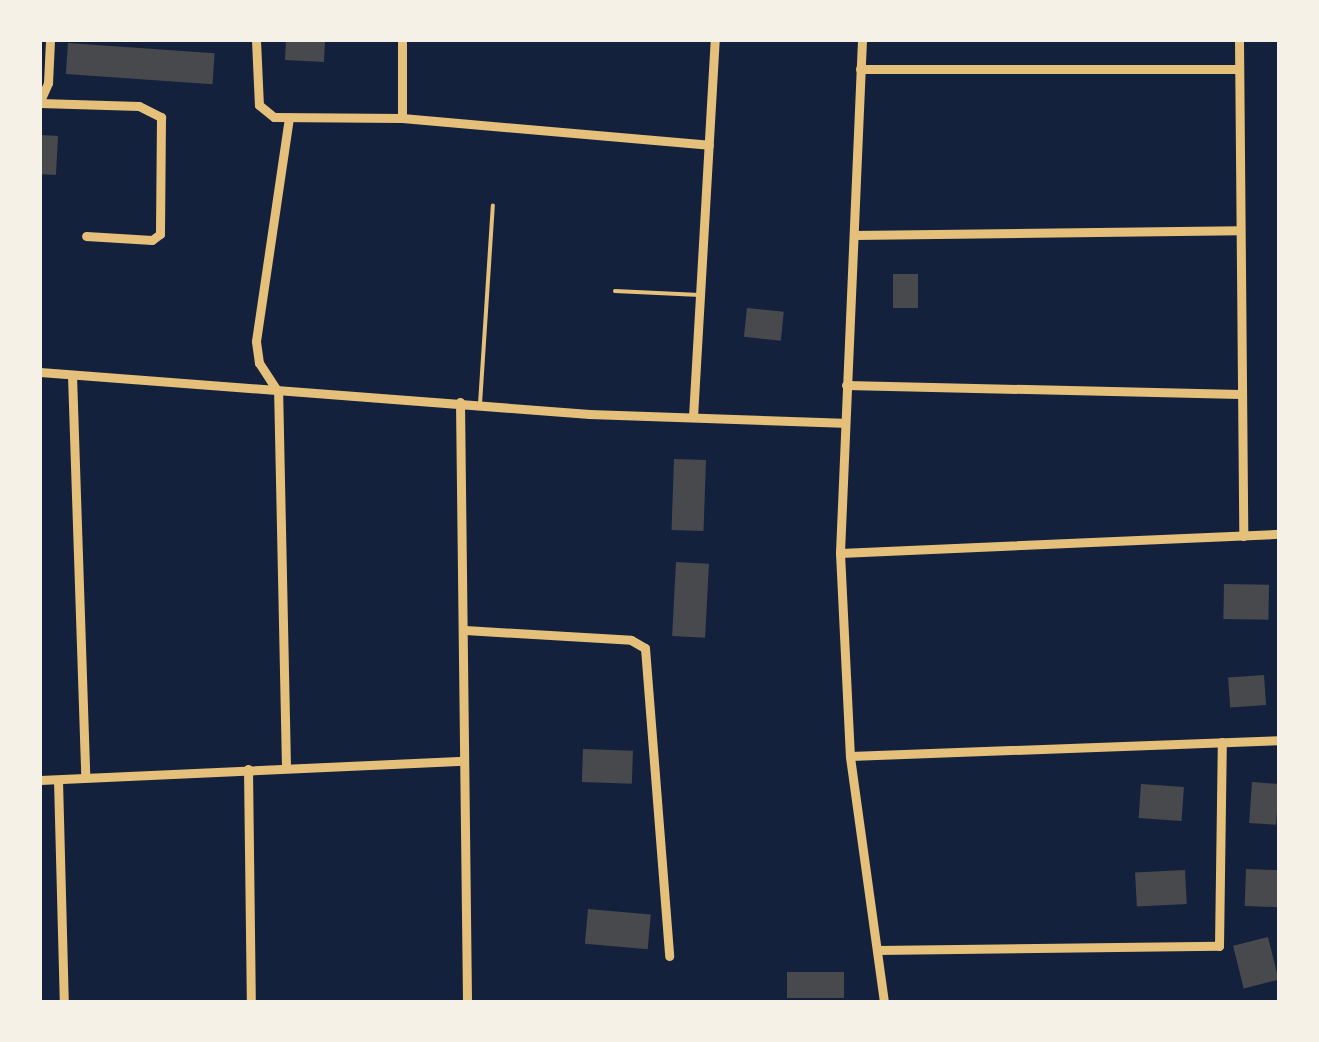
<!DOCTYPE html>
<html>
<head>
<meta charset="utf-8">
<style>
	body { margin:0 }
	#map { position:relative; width:1319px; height:1042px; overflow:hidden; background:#14213d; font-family:"DejaVu Sans",sans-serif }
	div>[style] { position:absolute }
	.building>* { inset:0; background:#48494c; transform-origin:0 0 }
	.service>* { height:4px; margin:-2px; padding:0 2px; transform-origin:2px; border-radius:2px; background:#e5c07b }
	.minor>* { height:9px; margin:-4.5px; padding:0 4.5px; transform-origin:4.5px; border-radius:4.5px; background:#e5c07b }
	span { translate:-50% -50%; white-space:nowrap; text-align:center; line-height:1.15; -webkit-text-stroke:10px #f6f1e7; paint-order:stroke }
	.frame { position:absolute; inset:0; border:42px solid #f6f1e7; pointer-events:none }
</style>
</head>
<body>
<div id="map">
	<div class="building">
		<i style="left:286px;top:40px;width:39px;height:20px;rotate:3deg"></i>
		<i style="left:68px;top:43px;width:147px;height:31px;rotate:4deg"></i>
		<i style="left:40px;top:135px;width:18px;height:39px;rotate:3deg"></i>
		<i style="left:893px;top:274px;width:25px;height:34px"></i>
		<i style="left:747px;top:308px;width:37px;height:29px;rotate:6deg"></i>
		<i style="left:674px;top:459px;width:32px;height:71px;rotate:2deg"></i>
		<i style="left:676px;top:562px;width:33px;height:74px;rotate:3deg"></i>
		<i style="left:1224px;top:584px;width:45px;height:35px;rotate:1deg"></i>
		<i style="left:1264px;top:675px;width:30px;height:36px;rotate:86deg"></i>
		<i style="left:583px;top:749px;width:50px;height:33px;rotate:2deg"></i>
		<i style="left:1252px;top:782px;width:27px;height:41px;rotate:4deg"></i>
		<i style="left:1141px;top:784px;width:43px;height:34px;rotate:4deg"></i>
		<i style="left:1246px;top:869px;width:33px;height:37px;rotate:2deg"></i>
		<i style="left:1185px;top:870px;width:34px;height:50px;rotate:87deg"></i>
		<i style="left:588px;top:909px;width:63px;height:35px;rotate:5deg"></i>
		<i style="left:1268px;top:937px;width:44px;height:36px;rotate:76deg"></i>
		<i style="left:787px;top:972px;width:57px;height:26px"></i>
	</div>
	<div class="service">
		<i style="left:615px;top:291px;width:85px;rotate:2.7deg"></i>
		<i style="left:480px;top:404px;width:199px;rotate:-86.3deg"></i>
	</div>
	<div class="minor">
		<i style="left:256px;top:40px;width:65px;rotate:87.4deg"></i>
		<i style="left:259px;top:105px;width:19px;rotate:39deg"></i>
		<i style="left:274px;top:117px;width:128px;rotate:0.4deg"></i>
		<i style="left:402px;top:40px;width:78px;rotate:90deg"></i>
		<i style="left:402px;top:118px;width:308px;rotate:5deg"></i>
		<i style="left:862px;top:40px;width:513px;rotate:92.46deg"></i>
		<i style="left:840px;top:553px;width:439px;rotate:-2.5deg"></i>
		<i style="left:1239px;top:40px;width:496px;rotate:89.5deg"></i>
		<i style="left:860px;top:69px;width:378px"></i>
		<i style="left:40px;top:101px;width:20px;rotate:-66deg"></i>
		<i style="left:48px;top:83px;width:43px;rotate:-87.3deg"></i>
		<i style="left:40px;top:103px;width:99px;rotate:1.7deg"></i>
		<i style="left:139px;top:106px;width:25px;rotate:27deg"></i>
		<i style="left:161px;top:117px;width:117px;rotate:90.5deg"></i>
		<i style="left:160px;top:234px;width:10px;rotate:143deg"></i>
		<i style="left:152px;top:240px;width:66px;rotate:-176.5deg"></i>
		<i style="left:854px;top:235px;width:386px;rotate:-0.7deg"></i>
		<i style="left:40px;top:372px;width:551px;rotate:4.37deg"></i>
		<i style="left:589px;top:414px;width:253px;rotate:2deg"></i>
		<i style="left:72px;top:375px;width:402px;rotate:88.1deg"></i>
		<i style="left:846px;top:385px;width:394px;rotate:1.3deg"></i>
		<i style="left:460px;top:402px;width:600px;rotate:89.33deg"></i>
		<i style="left:693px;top:417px;width:378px;rotate:-86.7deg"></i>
		<i style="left:840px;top:553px;width:203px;rotate:87.2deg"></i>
		<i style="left:465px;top:630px;width:166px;rotate:3.4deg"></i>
		<i style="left:631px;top:640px;width:16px;rotate:30deg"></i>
		<i style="left:645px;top:648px;width:309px;rotate:85.5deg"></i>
		<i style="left:286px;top:767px;width:375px;rotate:-91.2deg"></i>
		<i style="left:278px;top:392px;width:35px;rotate:-123deg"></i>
		<i style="left:259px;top:363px;width:22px;rotate:-98deg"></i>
		<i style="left:256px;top:341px;width:226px;rotate:-81.6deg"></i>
		<i style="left:248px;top:769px;width:233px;rotate:89.3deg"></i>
		<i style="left:40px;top:780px;width:424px;rotate:-2.6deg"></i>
		<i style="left:58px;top:780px;width:222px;rotate:88.5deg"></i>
		<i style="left:877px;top:950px;width:342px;rotate:-0.7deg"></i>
		<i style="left:1219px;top:946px;width:204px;rotate:-89.2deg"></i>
		<i style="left:884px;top:1002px;width:248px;rotate:-97.9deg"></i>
		<i style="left:850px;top:756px;width:429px;rotate:-2.1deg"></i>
	</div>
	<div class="frame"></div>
</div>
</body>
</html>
